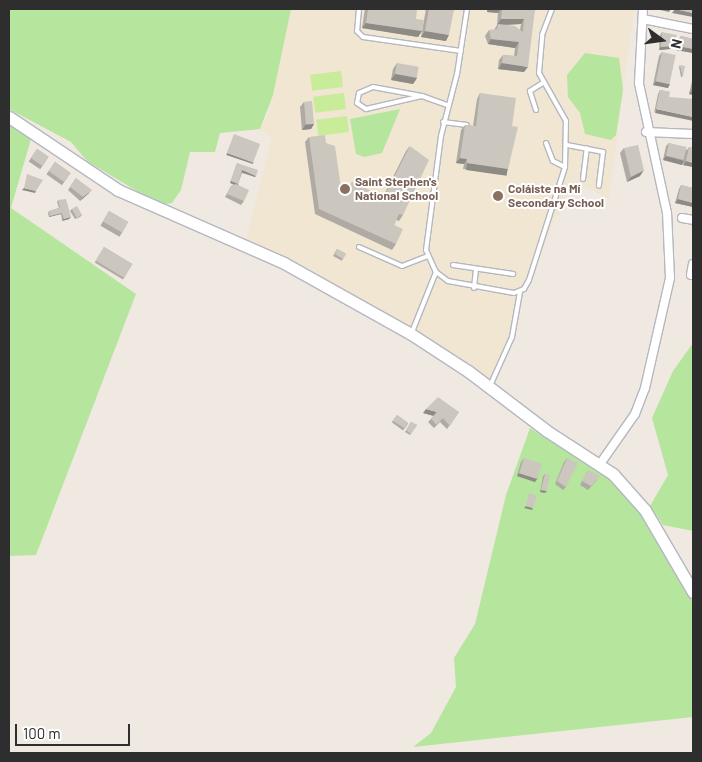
<!DOCTYPE html>
<html>
<head>
<meta charset="utf-8">
<style>
	body { margin:0 }
	#map { position:relative; width:702px; height:762px; overflow:hidden; background:#efe9e1; font-family:Barlow,sans-serif }
	div>[style] { position:absolute }
	.education>* { inset:0; background:#f0e6d1 }
	.green>* { inset:0; background:#b6e59e }
	.pitch>* { inset:0; background:#c9ec9a; transform-origin:0 0 }
	.roads { filter:drop-shadow(1px 0 #b4b7c1) drop-shadow(-1px 0 #b4b7c1) drop-shadow(0 1px #b4b7c1) drop-shadow(0 -1px #b4b7c1) }
	.lane>* { height:4px; margin:-2px; padding:0 2px; transform-origin:2px; border-radius:2px; background:#fff }
	.street>* { height:8px; margin:-4px; padding:0 4px; transform-origin:4px; border-radius:4px; background:#fff }
	.secondary>* { height:11px; margin:-5.5px; padding:0 5.5px; transform-origin:5.5px; border-radius:5.5px; background:#fff }
	.wall>* { inset:0; background:#afaba4; transform-origin:0 0 }
	.shaded-wall>* { inset:0; background:#8e8b86; transform-origin:0 0 }
	.building>* { inset:0; background:#cbc7bf; transform-origin:0 0 }
	.dots>* { width:14px; height:14px; translate:-50% -50%; box-sizing:border-box; border:2px solid #fff; border-radius:50% }
	span { translate:-50% -50%; white-space:nowrap; text-align:center; line-height:1.15; -webkit-text-stroke:4px #fff; paint-order:stroke }
	.education-label { font-size:12px; color:#785e54; font-weight:700 }
	.left { translate:0 -50%; text-align:left }
	.frame { position:absolute; inset:0; border:10px solid #2e2e2e; pointer-events:none }
	.north { position:absolute; left:637px; top:15px; width:50px; height:50px; -webkit-text-stroke:4px #fff; paint-order:stroke; rotate:104deg; font-size:14px; font-weight:700; line-height:20px; text-align:center; color:#2e2e2e }
	.north::after { content:''; display:block; margin:auto; width:18px; height:22px; background:#2e2e2e; clip-path:polygon(50% 0,100% 100%,50% 72%,0 100%) }
	.scale { position:absolute; left:15px; top:724px; width:115px; height:22px; box-sizing:border-box; border:2px solid #2e2e2e; border-top:0; padding-left:6px; font-size:15px; line-height:18px; white-space:nowrap; color:#2e2e2e; -webkit-text-stroke:4px #fff; paint-order:stroke }
</style>
</head>
<body>
<div id="map">
	<div class="education">
		<i style="clip-path:polygon(291px 9px,634px 9px,609px 198px,570px 181px,560px 216px,556px 216px,524px 294px,515px 334px,494px 386px,407px 326px,298px 262px,246px 239px,272px 138px,260px 129px,267px 117px)"></i>
	</div>
	<div class="green">
		<i style="clip-path:polygon(9px 9px,291px 9px,273px 95px,260px 129px,220px 133px,215px 152px,190px 152px,181px 190px,172px 203px,160px 205px,87px 161px,71px 142px,9px 109px)"></i>
		<i style="clip-path:polygon(585px 53px,619px 58px,623px 90px,616px 135px,611px 140px,585px 134px,580px 113px,568px 97px,567px 75px)"></i>
		<i style="clip-path:polygon(400px 109px,382px 153px,364px 157px,356px 154px,350px 119px)"></i>
		<i style="clip-path:polygon(9px 125px,31px 139px,11px 208px,136px 294px,36px 555px,9px 556px)"></i>
		<i style="clip-path:polygon(693px 343px,693px 531px,663px 525px,650px 506px,668px 475px,652px 418px,673px 371px)"></i>
		<i style="clip-path:polygon(530px 428px,618px 485px,655px 533px,693px 603px,693px 717px,413px 747px,431px 733px,456px 687px,454px 658px,475px 624px,506px 495px)"></i>
	</div>
	<div class="pitch">
		<i style="left:341px;top:71px;width:16px;height:31px;rotate:83deg"></i>
		<i style="left:344px;top:93px;width:16px;height:31px;rotate:83deg"></i>
		<i style="left:347px;top:116px;width:16px;height:31px;rotate:83deg"></i>
	</div>
	<div class="roads">
		<div class="lane">
			<i style="left:359px;top:9px;width:22px;rotate:95deg"></i>
			<i style="left:357px;top:31px;width:8px;rotate:45deg"></i>
			<i style="left:363px;top:37px;width:99px;rotate:8.1deg"></i>
			<i style="left:467px;top:9px;width:66px;rotate:98.7deg"></i>
			<i style="left:457px;top:74px;width:64px;rotate:104.5deg"></i>
			<i style="left:441px;top:136px;width:115px;rotate:97.5deg"></i>
			<i style="left:426px;top:250px;width:24px;rotate:66deg"></i>
			<i style="left:436px;top:272px;width:15px;rotate:37deg"></i>
			<i style="left:448px;top:281px;width:67px;rotate:10.3deg"></i>
			<i style="left:514px;top:293px;width:11px;rotate:-22deg"></i>
			<i style="left:524px;top:289px;width:10px;rotate:-61deg"></i>
			<i style="left:529px;top:280px;width:119px;rotate:-72.3deg"></i>
			<i style="left:565px;top:167px;width:46px;rotate:-88.8deg"></i>
			<i style="left:566px;top:121px;width:55px;rotate:-119.4deg"></i>
			<i style="left:539px;top:73px;width:38px;rotate:-85deg"></i>
			<i style="left:542px;top:35px;width:28px;rotate:-69deg"></i>
			<i style="left:422px;top:96px;width:50px;rotate:-169.6deg"></i>
			<i style="left:373px;top:87px;width:15px;rotate:157deg"></i>
			<i style="left:359px;top:93px;width:10px;rotate:101deg"></i>
			<i style="left:357px;top:103px;width:11px;rotate:34deg"></i>
			<i style="left:366px;top:109px;width:57px;rotate:-13.1deg"></i>
			<i style="left:422px;top:96px;width:27px;rotate:20deg"></i>
			<i style="left:536px;top:110px;width:20px;rotate:-108deg"></i>
			<i style="left:530px;top:91px;width:15px;rotate:-32deg"></i>
			<i style="left:443px;top:122px;width:24px;rotate:7deg"></i>
			<i style="left:546px;top:143px;width:19px;rotate:69deg"></i>
			<i style="left:553px;top:161px;width:13px;rotate:27deg"></i>
			<i style="left:567px;top:145px;width:37px;rotate:11deg"></i>
			<i style="left:603px;top:152px;width:34px;rotate:97deg"></i>
			<i style="left:583px;top:179px;width:31px;rotate:-83deg"></i>
			<i style="left:359px;top:247px;width:47px;rotate:23.8deg"></i>
			<i style="left:402px;top:266px;width:28px;rotate:-21deg"></i>
			<i style="left:453px;top:265px;width:61px;rotate:8.5deg"></i>
			<i style="left:474px;top:288px;width:19px;rotate:-84deg"></i>
			<i style="left:412px;top:332px;width:65px;rotate:-68.2deg"></i>
			<i style="left:490px;top:386px;width:54px;rotate:-65.8deg"></i>
			<i style="left:512px;top:337px;width:46px;rotate:-79.9deg"></i>
		</div>
		<div class="street">
			<i style="left:643px;top:19px;width:51px;rotate:11.3deg"></i>
			<i style="left:646px;top:132px;width:47px;rotate:2.4deg"></i>
			<i style="left:682px;top:218px;width:11px;rotate:10deg"></i>
			<i style="left:691px;top:275px;width:11px;rotate:-80deg"></i>
			<i style="left:600px;top:464px;width:61px;rotate:-55deg"></i>
			<i style="left:635px;top:414px;width:28px;rotate:-69deg"></i>
			<i style="left:645px;top:388px;width:113px;rotate:-77.2deg"></i>
			<i style="left:670px;top:278px;width:65px;rotate:-92.6deg"></i>
			<i style="left:667px;top:213px;width:133px;rotate:-102.2deg"></i>
			<i style="left:639px;top:83px;width:74px;rotate:-86.9deg"></i>
		</div>
		<div class="secondary">
			<i style="left:9px;top:117px;width:131px;rotate:33.8deg"></i>
			<i style="left:118px;top:190px;width:181px;rotate:23.7deg"></i>
			<i style="left:284px;top:263px;width:145px;rotate:29.2deg"></i>
			<i style="left:411px;top:334px;width:68px;rotate:33deg"></i>
			<i style="left:468px;top:371px;width:99px;rotate:37.2deg"></i>
			<i style="left:547px;top:431px;width:79px;rotate:33.1deg"></i>
			<i style="left:613px;top:474px;width:48px;rotate:48.4deg"></i>
			<i style="left:645px;top:510px;width:95px;rotate:59.7deg"></i>
		</div>
	</div>
	<div class="wall">
		<i style="clip-path:polygon(365px 9px,410px 9px,422px 31px,418px 37px,362px 28px)"></i>
		<i style="clip-path:polygon(426px 9px,454px 9px,446px 41px,421px 37px)"></i>
		<i style="clip-path:polygon(evenodd,487px 9px,513px 9px,523px 10px,523px 9px,535px 9px,524px 72px,498px 69px,499px 60px,503px 55px,514px 56px,515px 48px,488px 44px,485px 36px,489px 30px,494px 30px,497px 25px,498px 13px,487px 12px,487px 9px,521px 24px,520px 30px,506px 25px,521px 24px)"></i>
		<i style="clip-path:polygon(662px 32px,672px 46px,670px 49px,659px 50px,660px 35px)"></i>
		<i style="clip-path:polygon(681px 36px,693px 39px,693px 53px,676px 50px,678px 40px)"></i>
		<i style="clip-path:polygon(662px 52px,668px 88px,653px 85px,659px 56px)"></i>
		<i style="clip-path:polygon(397px 63px,417px 78px,413px 84px,391px 80px,393px 69px)"></i>
		<i style="clip-path:polygon(680px 65px,683px 76px,681px 77px,679px 67px)"></i>
		<i style="clip-path:polygon(693px 77px,693px 95px,689px 94px)"></i>
		<i style="clip-path:polygon(660px 90px,670px 92px,654px 113px,658px 94px)"></i>
		<i style="clip-path:polygon(480px 93px,512px 126px,508px 169px,504px 175px,463px 169px,464px 164px,456px 163px,461px 130px,465px 125px,473px 126px,477px 99px)"></i>
		<i style="clip-path:polygon(304px 102px,314px 124px,311px 129px,302px 130px,300px 107px)"></i>
		<i style="clip-path:polygon(309px 137px,326px 143px,341px 188px,347px 191px,352px 182px,383px 197px,406px 151px,410px 146px,403px 215px,399px 221px,396px 220px,394px 225px,396px 244px,392px 250px,315px 214px,305px 142px)"></i>
		<i style="clip-path:polygon(669px 143px,687px 150px,689px 147px,693px 148px,693px 167px,683px 165px,684px 161px,682px 165px,663px 160px,666px 146px)"></i>
		<i style="clip-path:polygon(624px 148px,640px 176px,627px 182px,620px 153px)"></i>
		<i style="left:37px;top:149px;width:14px;height:15px;rotate:34deg"></i>
		<i style="left:55px;top:162px;width:19px;height:15px;rotate:35deg"></i>
		<i style="clip-path:polygon(237px 163px,255px 177px,242px 173px,238px 184px,244px 201px,241px 205px,225px 197px,231px 186px,234px 185px,230px 183px)"></i>
		<i style="clip-path:polygon(76px 178px,89px 193px,80px 201px,68px 190px)"></i>
		<i style="clip-path:polygon(681px 185px,693px 188px,693px 207px,675px 203px,679px 189px)"></i>
		<i style="clip-path:polygon(58px 200px,71px 217px,69px 219px,62px 221px,61px 214px,49px 217px,48px 213px,49px 211px,59px 208px,57px 202px)"></i>
		<i style="clip-path:polygon(72px 209px,82px 215px,80px 217px,75px 219px,70px 211px)"></i>
		<i style="left:109px;top:211px;width:22px;height:17px;rotate:30deg"></i>
		<i style="left:104px;top:247px;width:33px;height:18px;rotate:31deg"></i>
		<i style="left:337px;top:249px;width:10px;height:8px;rotate:29deg"></i>
		<i style="clip-path:polygon(459px 412px,447px 429px,440px 422px,434px 428px,428px 422px,434px 416px,423px 413px)"></i>
		<i style="left:397px;top:415px;width:14px;height:9px;rotate:36deg"></i>
		<i style="clip-path:polygon(411px 422px,417px 425px,410px 435px,405px 432px)"></i>
		<i style="clip-path:polygon(524px 458px,535px 482px,517px 476px,521px 462px)"></i>
		<i style="clip-path:polygon(567px 458px,566px 487px,563px 490px,555px 484px,564px 462px)"></i>
		<i style="clip-path:polygon(588px 470px,597px 480px,588px 490px,580px 485px)"></i>
		<i style="clip-path:polygon(545px 474px,545px 493px,540px 492px,543px 476px)"></i>
	</div>
	<div class="shaded-wall">
		<i style="clip-path:polygon(488px 9px,501px 9px,498px 13px,487px 12px)"></i>
		<i style="clip-path:polygon(656px 9px,671px 9px,669px 12px)"></i>
		<i style="clip-path:polygon(675px 9px,693px 13px,693px 17px,672px 13px)"></i>
		<i style="clip-path:polygon(501px 19px,524px 19px,521px 24px,497px 25px)"></i>
		<i style="clip-path:polygon(366px 23px,422px 31px,418px 37px,362px 28px)"></i>
		<i style="clip-path:polygon(425px 31px,449px 35px,446px 41px,421px 37px)"></i>
		<i style="clip-path:polygon(491px 39px,519px 42px,515px 48px,488px 44px)"></i>
		<i style="clip-path:polygon(672px 46px,670px 49px,659px 50px,661px 47px)"></i>
		<i style="clip-path:polygon(678px 46px,693px 49px,693px 53px,676px 50px)"></i>
		<i style="clip-path:polygon(502px 63px,528px 67px,524px 72px,498px 69px)"></i>
		<i style="clip-path:polygon(395px 74px,417px 78px,413px 84px,391px 80px)"></i>
		<i style="clip-path:polygon(656px 81px,670px 84px,668px 88px,653px 85px)"></i>
		<i style="clip-path:polygon(692px 90px,693px 90px,693px 95px,689px 94px)"></i>
		<i style="left:656px;top:109px;width:38px;height:4px;rotate:12deg"></i>
		<i style="clip-path:polygon(306px 124px,314px 124px,311px 129px,302px 130px)"></i>
		<i style="left:227px;top:153px;width:28px;height:2px;rotate:19deg"></i>
		<i style="clip-path:polygon(666px 156px,684px 161px,682px 165px,663px 160px)"></i>
		<i style="clip-path:polygon(460px 158px,467px 159px,464px 164px,456px 163px)"></i>
		<i style="clip-path:polygon(686px 161px,693px 163px,693px 167px,683px 165px)"></i>
		<i style="left:467px;top:163px;width:41px;height:7px;rotate:8deg"></i>
		<i style="clip-path:polygon(242px 170px,256px 176px,255px 177px,241px 172px)"></i>
		<i style="clip-path:polygon(644px 170px,640px 176px,627px 182px,631px 177px)"></i>
		<i style="left:231px;top:181px;width:8px;height:2px;rotate:23deg"></i>
		<i style="clip-path:polygon(24px 188px,36px 191px,35px 193px,22px 190px)"></i>
		<i style="clip-path:polygon(92px 190px,89px 193px,80px 201px,83px 197px)"></i>
		<i style="clip-path:polygon(678px 199px,693px 203px,693px 207px,675px 203px)"></i>
		<i style="clip-path:polygon(62px 213px,61px 214px,49px 217px,50px 216px)"></i>
		<i style="clip-path:polygon(71px 217px,69px 219px,62px 221px,64px 219px)"></i>
		<i style="clip-path:polygon(426px 409px,437px 412px,434px 416px,423px 413px)"></i>
		<i style="clip-path:polygon(519px 473px,538px 478px,535px 482px,517px 476px)"></i>
		<i style="clip-path:polygon(541px 490px,547px 491px,545px 493px,540px 492px)"></i>
		<i style="clip-path:polygon(526px 506px,533px 508px,532px 510px,524px 508px)"></i>
	</div>
	<div class="building">
		<i style="clip-path:polygon(368px 9px,410px 9px,417px 10px,416px 19px,424px 20px,422px 31px,366px 23px)"></i>
		<i style="clip-path:polygon(429px 9px,454px 9px,449px 35px,425px 31px)"></i>
		<i style="clip-path:polygon(502px 9px,513px 9px,526px 10px,526px 9px,535px 9px,528px 67px,502px 63px,503px 55px,517px 56px,519px 42px,491px 39px,489px 30px,497px 29px,498px 24px,515px 26px,523px 32px,524px 19px,501px 19px)"></i>
		<i style="clip-path:polygon(675px 9px,693px 9px,693px 13px)"></i>
		<i style="clip-path:polygon(662px 32px,677px 35px,672px 46px,661px 47px)"></i>
		<i style="clip-path:polygon(681px 36px,693px 39px,693px 49px,678px 46px)"></i>
		<i style="left:662px;top:52px;width:14px;height:30px;rotate:12deg"></i>
		<i style="left:397px;top:63px;width:22px;height:11px;rotate:10deg"></i>
		<i style="clip-path:polygon(680px 65px,685px 66px,683px 76px)"></i>
		<i style="clip-path:polygon(660px 90px,670px 92px,669px 97px,693px 99px,693px 117px,656px 109px)"></i>
		<i style="clip-path:polygon(480px 93px,516px 98px,512px 126px,518px 127px,508px 169px,467px 163px,467px 159px,460px 158px,465px 125px,476px 126px)"></i>
		<i style="left:312px;top:101px;width:23px;height:8px;rotate:85deg"></i>
		<i style="left:234px;top:134px;width:28px;height:20px;rotate:21deg"></i>
		<i style="clip-path:polygon(325px 135px,326px 143px,335px 146px,341px 188px,348px 191px,352px 182px,384px 197px,410px 146px,429px 160px,403px 215px,399px 214px,394px 225px,403px 229px,396px 244px,319px 209px,309px 137px)"></i>
		<i style="left:669px;top:143px;width:18px;height:13px;rotate:13deg"></i>
		<i style="clip-path:polygon(638px 145px,644px 170px,631px 177px,624px 148px)"></i>
		<i style="clip-path:polygon(689px 147px,693px 148px,693px 163px,686px 161px)"></i>
		<i style="left:37px;top:149px;width:14px;height:11px;rotate:34deg"></i>
		<i style="left:55px;top:162px;width:19px;height:11px;rotate:35deg"></i>
		<i style="clip-path:polygon(237px 163px,258px 170px,256px 176px,242px 170px,238px 184px,231px 181px)"></i>
		<i style="clip-path:polygon(27px 174px,43px 180px,36px 191px,24px 188px)"></i>
		<i style="clip-path:polygon(76px 178px,92px 190px,83px 197px,70px 187px)"></i>
		<i style="clip-path:polygon(236px 184px,249px 190px,244px 201px,227px 194px,231px 186px)"></i>
		<i style="clip-path:polygon(681px 185px,693px 188px,693px 203px,678px 199px)"></i>
		<i style="clip-path:polygon(66px 199px,71px 217px,64px 219px,62px 213px,50px 216px,49px 211px,60px 208px,58px 200px)"></i>
		<i style="left:77px;top:206px;width:10px;height:6px;rotate:61deg"></i>
		<i style="left:109px;top:211px;width:22px;height:12px;rotate:30deg"></i>
		<i style="left:104px;top:247px;width:33px;height:16px;rotate:31deg"></i>
		<i style="clip-path:polygon(337px 249px,346px 254px,343px 259px,335px 254px)"></i>
		<i style="clip-path:polygon(438px 397px,459px 412px,450px 426px,443px 418px,436px 425px,431px 418px,437px 412px,426px 409px)"></i>
		<i style="clip-path:polygon(397px 415px,408px 423px,404px 428px,393px 421px)"></i>
		<i style="clip-path:polygon(411px 422px,417px 425px,411px 434px,406px 430px)"></i>
		<i style="left:524px;top:458px;width:19px;height:16px;rotate:18deg"></i>
		<i style="clip-path:polygon(567px 458px,578px 463px,566px 487px,557px 481px)"></i>
		<i style="clip-path:polygon(588px 470px,600px 476px,591px 486px,582px 481px)"></i>
		<i style="clip-path:polygon(545px 474px,550px 475px,547px 491px,541px 490px)"></i>
		<i style="clip-path:polygon(529px 493px,537px 496px,533px 508px,526px 506px)"></i>
	</div>
	<div class="dots">
		<i style="left:345px;top:189px;background:#8d6e63"></i>
		<i style="left:498px;top:196px;background:#8d6e63"></i>
	</div>
	<div class="education-label">
		<span class="left" style="left:355px;top:189px">Saint Stephen's<br>National School</span>
		<span class="left" style="left:508px;top:196px">Coláiste na Mí<br>Secondary School</span>
	</div>
	<div class="frame"></div>
	<div class="north">N</div>
	<div class="scale">100 m</div>
</div>
</body>
</html>
